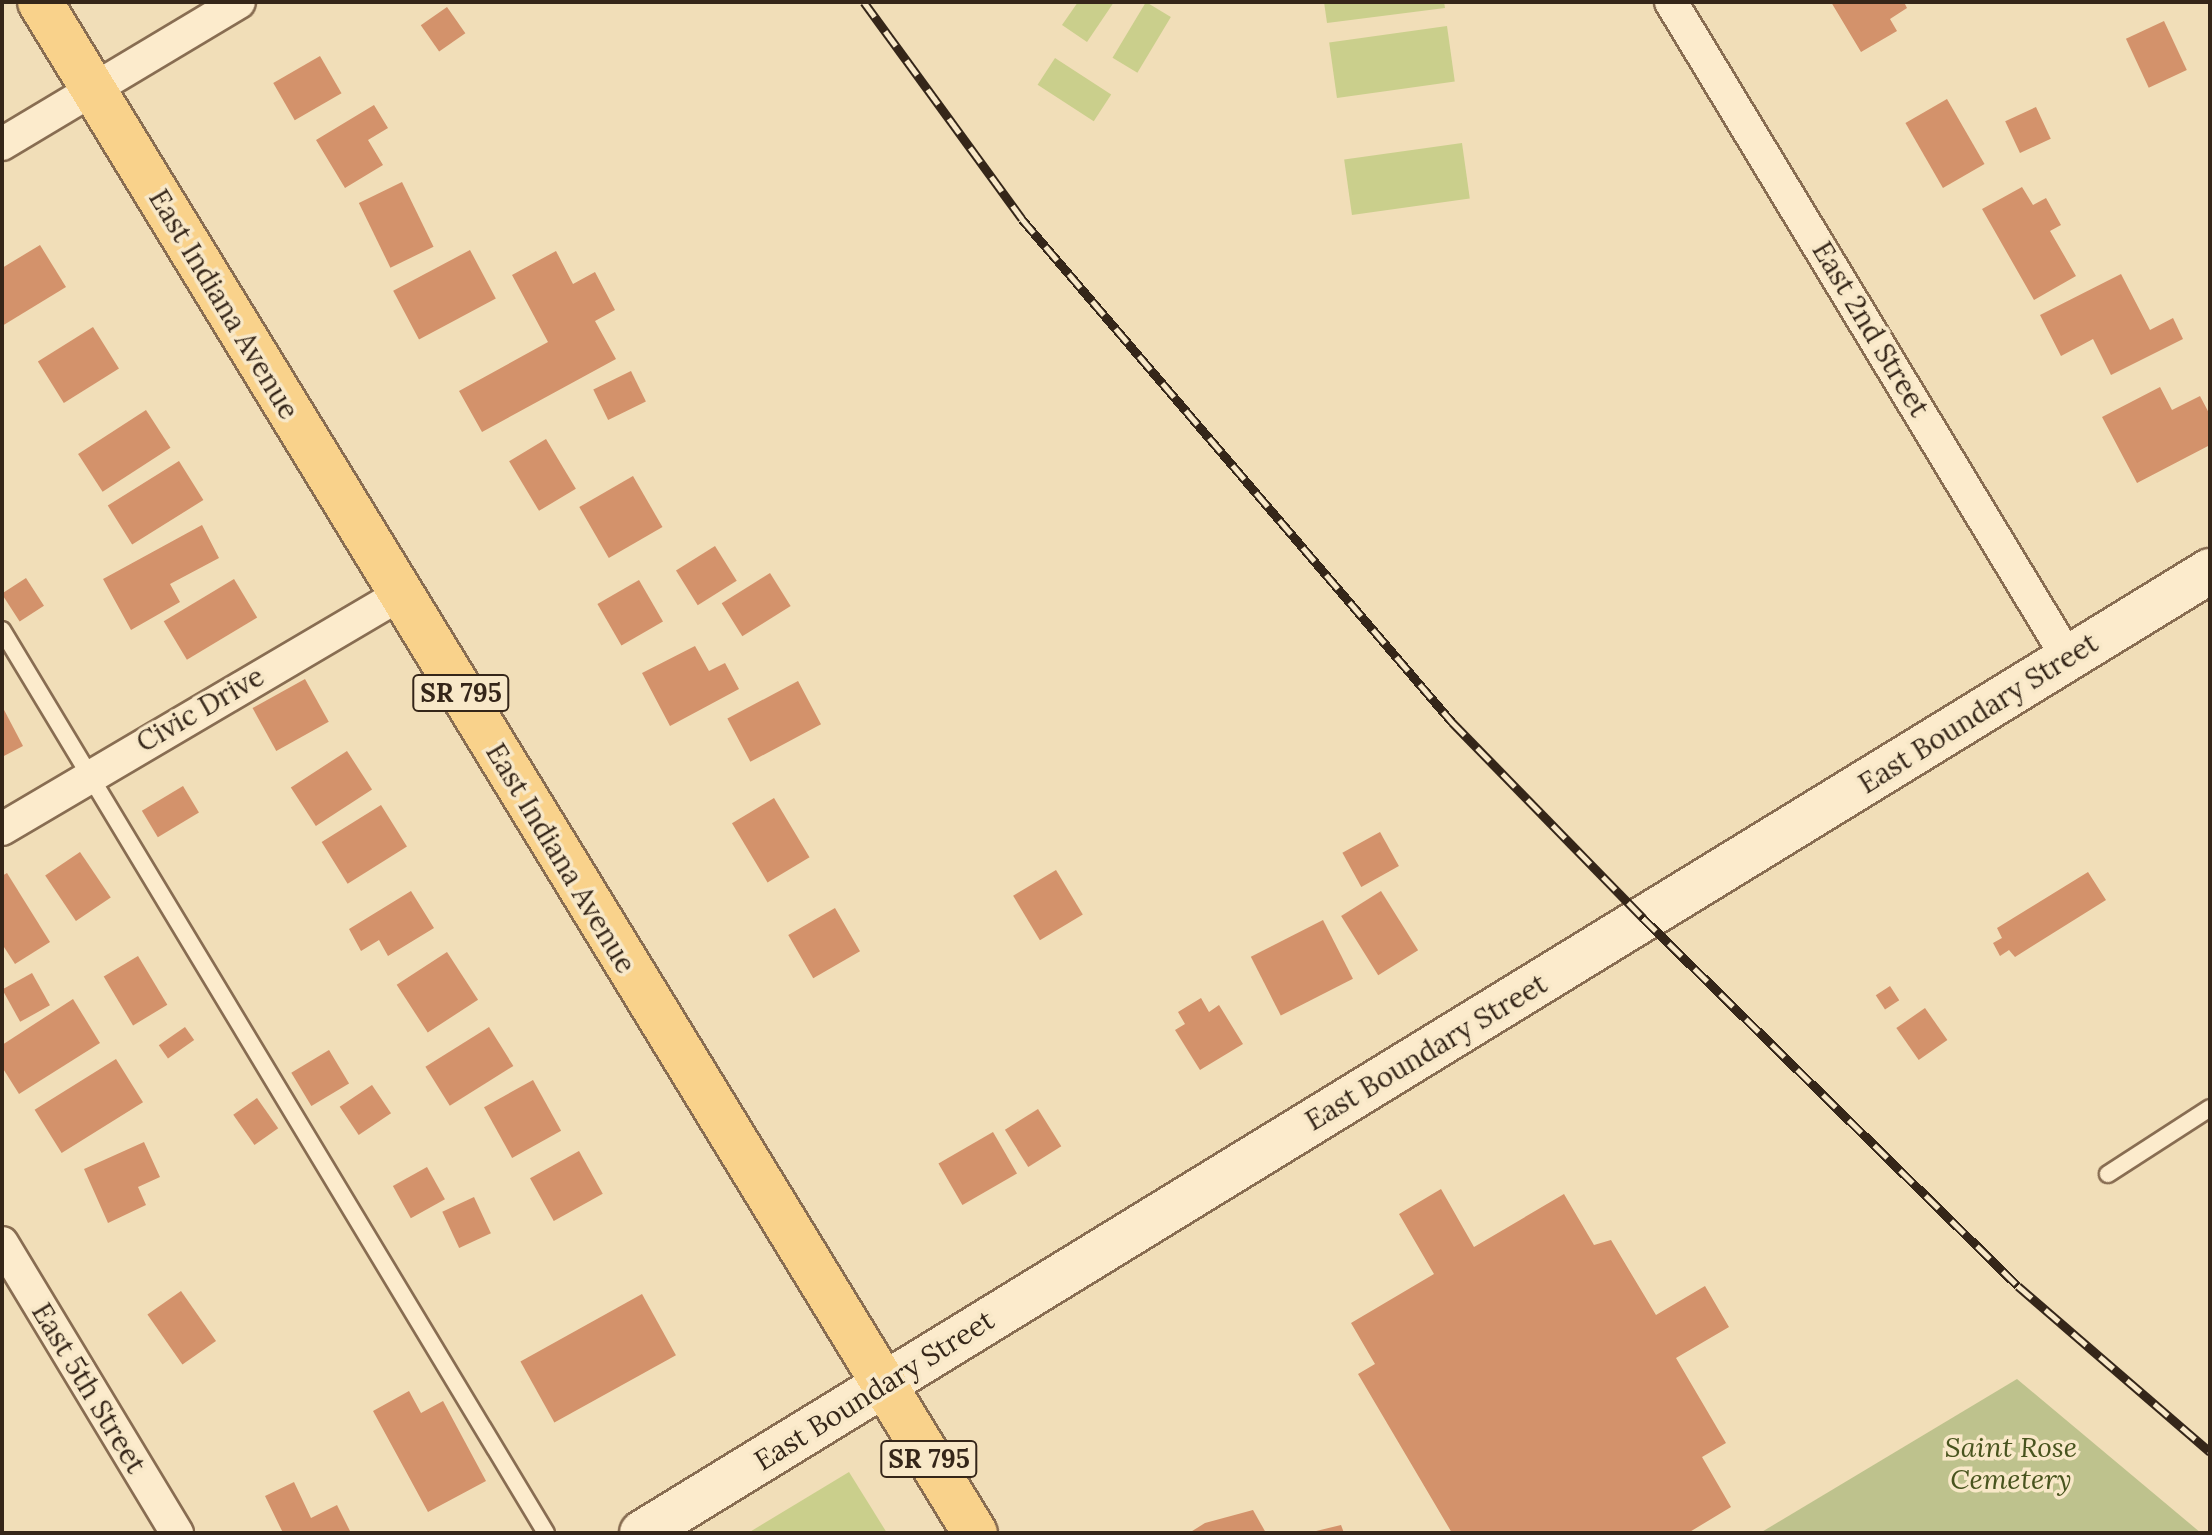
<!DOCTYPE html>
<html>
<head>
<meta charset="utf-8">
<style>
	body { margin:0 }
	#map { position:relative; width:2212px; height:1535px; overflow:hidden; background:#f1deb8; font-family:Lora,serif }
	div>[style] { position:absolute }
	.green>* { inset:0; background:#cacf8c; transform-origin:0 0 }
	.cemetery>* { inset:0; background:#bec28d }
	.building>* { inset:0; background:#d3926b; transform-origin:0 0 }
	.roads { filter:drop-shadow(2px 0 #886d52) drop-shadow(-2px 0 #886d52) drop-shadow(0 2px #886d52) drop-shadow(0 -2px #886d52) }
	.lane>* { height:16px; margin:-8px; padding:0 8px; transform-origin:8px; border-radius:8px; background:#fcebcc }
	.street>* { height:32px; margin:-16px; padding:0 16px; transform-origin:16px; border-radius:16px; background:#fcebcc }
	.secondary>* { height:44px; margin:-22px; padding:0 22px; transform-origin:22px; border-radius:22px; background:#fcebcc }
	.primary>* { height:44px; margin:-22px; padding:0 22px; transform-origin:22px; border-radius:22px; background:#f9d28b }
	.rail>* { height:9px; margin-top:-4.5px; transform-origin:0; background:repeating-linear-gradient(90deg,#f8e8c8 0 18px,#352619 0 36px); box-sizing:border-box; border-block:2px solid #352619 }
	span { translate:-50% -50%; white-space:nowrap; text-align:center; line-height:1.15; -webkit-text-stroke:7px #f8e8c8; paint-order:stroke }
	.shield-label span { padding:2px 6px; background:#f8e8c8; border:2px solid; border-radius:6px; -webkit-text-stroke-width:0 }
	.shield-label { font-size:26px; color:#352619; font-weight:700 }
	.street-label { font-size:28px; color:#352619 }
	.park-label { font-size:28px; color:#48541e; font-style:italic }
	.frame { position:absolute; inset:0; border:4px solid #352619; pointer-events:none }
</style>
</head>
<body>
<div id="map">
	<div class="green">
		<i style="clip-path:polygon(1078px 2px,1114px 2px,1087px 42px,1062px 25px)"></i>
		<i style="left:1146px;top:2px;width:29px;height:65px;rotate:31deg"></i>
		<i style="clip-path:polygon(1324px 2px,1444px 2px,1445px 8px,1327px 23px)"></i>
		<i style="left:1447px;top:26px;width:56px;height:119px;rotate:82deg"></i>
		<i style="left:1055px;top:58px;width:67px;height:32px;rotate:33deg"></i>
		<i style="left:1462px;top:143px;width:56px;height:119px;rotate:82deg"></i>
		<i style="clip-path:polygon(849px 1472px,887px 1533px,748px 1533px)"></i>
	</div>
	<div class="cemetery">
		<i style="clip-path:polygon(2017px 1379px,2201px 1533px,1760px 1533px)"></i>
	</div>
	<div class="building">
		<i style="clip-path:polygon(1831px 2px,1904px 2px,1907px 8px,1890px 19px,1897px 31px,1861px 52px)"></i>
		<i style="left:447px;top:7px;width:32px;height:32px;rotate:55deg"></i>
		<i style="left:2164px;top:21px;width:54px;height:42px;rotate:65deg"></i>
		<i style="left:320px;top:56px;width:43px;height:54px;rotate:60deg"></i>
		<i style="left:1947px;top:99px;width:75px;height:48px;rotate:60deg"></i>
		<i style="clip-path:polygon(374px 105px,388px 128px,368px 140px,383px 165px,345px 188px,316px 140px)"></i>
		<i style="left:2036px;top:107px;width:35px;height:34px;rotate:65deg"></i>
		<i style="left:402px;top:182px;width:72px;height:48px;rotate:64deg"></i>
		<i style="clip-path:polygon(2022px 187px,2033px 205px,2046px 198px,2061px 225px,2050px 231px,2076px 276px,2034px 300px,1982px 209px)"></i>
		<i style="clip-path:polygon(40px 245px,66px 287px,2px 326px,2px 268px)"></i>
		<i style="left:470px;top:250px;width:55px;height:87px;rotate:62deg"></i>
		<i style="clip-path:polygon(556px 251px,573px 284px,595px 272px,615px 310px,595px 321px,616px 359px,482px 432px,459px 391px,548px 342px,512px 275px)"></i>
		<i style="clip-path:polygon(2121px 274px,2150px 330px,2173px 318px,2183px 339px,2111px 375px,2093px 339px,2061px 356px,2040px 315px)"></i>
		<i style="left:93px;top:327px;width:49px;height:65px;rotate:58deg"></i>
		<i style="left:631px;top:371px;width:34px;height:42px;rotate:64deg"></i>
		<i style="clip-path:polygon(2160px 387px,2172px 410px,2200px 396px,2210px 415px,2210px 445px,2137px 483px,2102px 417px)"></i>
		<i style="left:146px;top:410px;width:45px;height:81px;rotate:57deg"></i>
		<i style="left:546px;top:439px;width:58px;height:43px;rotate:59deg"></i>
		<i style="left:179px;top:461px;width:46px;height:84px;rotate:58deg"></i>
		<i style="left:633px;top:476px;width:59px;height:62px;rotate:60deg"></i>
		<i style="clip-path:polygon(202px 525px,219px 558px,170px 584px,180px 602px,131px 630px,103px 579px)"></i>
		<i style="left:715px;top:546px;width:41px;height:46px;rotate:58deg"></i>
		<i style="left:770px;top:573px;width:39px;height:57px;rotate:58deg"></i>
		<i style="left:26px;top:578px;width:33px;height:29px;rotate:57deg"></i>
		<i style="left:234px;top:579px;width:45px;height:82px;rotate:59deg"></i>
		<i style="left:639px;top:580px;width:48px;height:48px;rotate:60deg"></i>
		<i style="clip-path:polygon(695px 646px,709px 671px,725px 663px,739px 689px,670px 726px,642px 673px)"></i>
		<i style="left:305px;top:679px;width:49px;height:60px;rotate:61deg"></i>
		<i style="left:798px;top:681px;width:49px;height:80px;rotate:62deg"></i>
		<i style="clip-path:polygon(2px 706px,23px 746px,2px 757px)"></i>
		<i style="left:347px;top:751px;width:46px;height:67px;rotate:57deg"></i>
		<i style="left:183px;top:786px;width:31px;height:48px;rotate:59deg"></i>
		<i style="left:774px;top:798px;width:69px;height:49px;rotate:59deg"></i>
		<i style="left:381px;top:805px;width:49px;height:70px;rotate:58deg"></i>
		<i style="left:1380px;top:832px;width:39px;height:43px;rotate:61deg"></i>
		<i style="left:80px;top:852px;width:55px;height:42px;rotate:56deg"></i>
		<i style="left:1056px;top:870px;width:52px;height:50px;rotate:59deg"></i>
		<i style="clip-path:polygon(2088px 872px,2106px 900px,2015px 957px,2009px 950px,2000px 956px,1993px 943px,2002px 938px,1997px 928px)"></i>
		<i style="clip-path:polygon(7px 873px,50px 942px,15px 964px,2px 944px,2px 876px)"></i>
		<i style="clip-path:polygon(411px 891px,434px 928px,388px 956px,379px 940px,361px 951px,349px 929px)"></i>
		<i style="left:1381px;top:891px;width:70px;height:47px;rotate:58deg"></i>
		<i style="left:835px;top:908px;width:50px;height:54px;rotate:60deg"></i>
		<i style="left:1323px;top:920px;width:66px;height:81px;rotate:63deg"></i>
		<i style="left:447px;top:952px;width:57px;height:60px;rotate:57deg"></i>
		<i style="left:138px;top:956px;width:57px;height:40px;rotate:59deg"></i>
		<i style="left:32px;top:973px;width:37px;height:34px;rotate:61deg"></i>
		<i style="left:1890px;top:986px;width:17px;height:17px;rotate:57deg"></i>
		<i style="clip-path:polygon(1201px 998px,1209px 1012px,1219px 1005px,1243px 1044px,1200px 1070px,1175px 1030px,1185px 1024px,1178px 1012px)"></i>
		<i style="clip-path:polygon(73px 999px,100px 1043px,19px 1094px,2px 1067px,2px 1045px)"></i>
		<i style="left:1925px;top:1008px;width:39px;height:35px;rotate:55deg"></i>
		<i style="left:185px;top:1027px;width:16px;height:32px;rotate:55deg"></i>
		<i style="left:489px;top:1027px;width:46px;height:75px;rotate:58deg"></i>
		<i style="left:329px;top:1050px;width:39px;height:44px;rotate:59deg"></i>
		<i style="left:116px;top:1059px;width:51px;height:96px;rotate:58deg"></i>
		<i style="left:533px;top:1080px;width:58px;height:56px;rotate:61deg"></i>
		<i style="left:372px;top:1085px;width:34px;height:39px;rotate:56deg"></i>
		<i style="left:257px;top:1098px;width:37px;height:29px;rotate:55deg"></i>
		<i style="left:1038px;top:1109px;width:44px;height:39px;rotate:58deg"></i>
		<i style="left:993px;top:1132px;width:48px;height:63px;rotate:60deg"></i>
		<i style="clip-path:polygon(144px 1142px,160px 1177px,138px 1187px,146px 1205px,108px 1223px,84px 1169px)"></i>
		<i style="left:579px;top:1151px;width:49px;height:56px;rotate:61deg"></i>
		<i style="left:427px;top:1167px;width:37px;height:39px;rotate:61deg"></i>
		<i style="clip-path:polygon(1441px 1189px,1474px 1247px,1564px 1194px,1594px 1245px,1611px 1240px,1656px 1315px,1705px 1286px,1729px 1327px,1676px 1358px,1726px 1443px,1702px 1457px,1731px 1507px,1688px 1533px,1452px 1533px,1358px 1374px,1375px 1364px,1351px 1323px,1434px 1274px,1399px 1214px)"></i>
		<i style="left:474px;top:1197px;width:40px;height:35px;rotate:65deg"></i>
		<i style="left:181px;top:1291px;width:61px;height:41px;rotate:55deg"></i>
		<i style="left:642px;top:1294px;width:70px;height:139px;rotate:61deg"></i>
		<i style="clip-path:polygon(409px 1391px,421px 1413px,443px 1401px,486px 1481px,428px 1512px,373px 1411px)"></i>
		<i style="clip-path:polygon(294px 1482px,311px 1518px,337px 1505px,351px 1533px,283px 1533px,265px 1496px)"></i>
		<i style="clip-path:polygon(1253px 1510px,1266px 1533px,1189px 1533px,1205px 1523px)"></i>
		<i style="clip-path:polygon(1341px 1525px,1344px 1533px,1312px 1533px,1312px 1532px)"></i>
	</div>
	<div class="roads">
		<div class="lane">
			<i style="left:2px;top:630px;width:1054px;rotate:58.93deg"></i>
			<i style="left:2108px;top:1174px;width:121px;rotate:-32.9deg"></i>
		</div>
		<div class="street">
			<i style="left:1671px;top:2px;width:767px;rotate:58.82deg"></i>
			<i style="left:2px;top:144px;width:276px;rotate:-30.9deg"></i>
			<i style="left:2px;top:829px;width:463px;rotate:-30.5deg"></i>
			<i style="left:2px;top:1243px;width:339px;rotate:58.9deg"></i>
		</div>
		<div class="secondary">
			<i style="left:642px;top:1533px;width:1840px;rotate:-31.53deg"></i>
		</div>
		<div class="primary">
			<i style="left:40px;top:2px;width:1794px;rotate:58.59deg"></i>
		</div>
	</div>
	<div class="rail">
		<i style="left:864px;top:2px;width:268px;rotate:53.9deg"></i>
		<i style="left:1022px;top:219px;width:662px;rotate:49.47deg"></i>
		<i style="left:1452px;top:722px;width:274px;rotate:45.7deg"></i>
		<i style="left:1643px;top:918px;width:525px;rotate:44.46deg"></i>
		<i style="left:2018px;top:1286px;width:254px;rotate:40.8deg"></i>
	</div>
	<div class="shield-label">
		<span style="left:461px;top:693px">SR 795</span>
		<span style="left:929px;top:1459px">SR 795</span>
	</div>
	<div class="street-label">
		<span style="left:224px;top:304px;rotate:59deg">East Indiana Avenue</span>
		<span style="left:1871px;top:329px;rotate:59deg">East 2nd Street</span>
		<span style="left:200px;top:709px;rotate:-30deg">Civic Drive</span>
		<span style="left:1978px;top:713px;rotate:-32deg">East Boundary Street</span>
		<span style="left:561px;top:858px;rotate:59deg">East Indiana Avenue</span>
		<span style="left:1426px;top:1052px;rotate:-31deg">East Boundary Street</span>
		<span style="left:89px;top:1388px;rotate:59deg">East 5th Street</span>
		<span style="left:874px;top:1390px;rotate:-32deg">East Boundary Street</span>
	</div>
	<div class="park-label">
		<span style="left:2011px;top:1463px">Saint Rose<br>Cemetery</span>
	</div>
	<div class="frame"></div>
</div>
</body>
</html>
